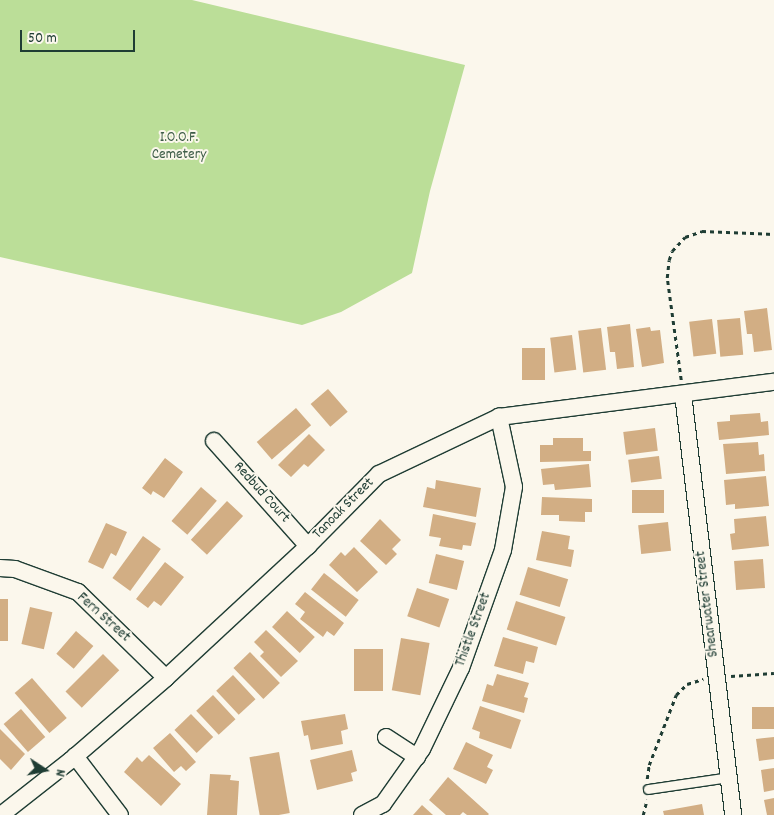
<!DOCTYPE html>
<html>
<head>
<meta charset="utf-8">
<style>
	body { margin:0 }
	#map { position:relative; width:774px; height:815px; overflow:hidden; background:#fbf7ec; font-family:Dekko,sans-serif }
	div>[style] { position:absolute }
	.green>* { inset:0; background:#bbde98 }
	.building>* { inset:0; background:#d2ae84; transform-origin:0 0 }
	.path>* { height:2.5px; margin-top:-1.25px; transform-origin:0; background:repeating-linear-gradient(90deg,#1f3d34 0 4px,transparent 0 8px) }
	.roads { filter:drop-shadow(1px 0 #1f3d34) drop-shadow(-1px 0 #1f3d34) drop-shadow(0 1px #1f3d34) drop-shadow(0 -1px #1f3d34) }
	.lane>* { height:9px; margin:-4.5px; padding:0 4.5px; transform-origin:4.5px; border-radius:4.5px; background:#fbf7ec }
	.street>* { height:16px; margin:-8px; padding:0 8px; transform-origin:8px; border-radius:8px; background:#fbf7ec }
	span { translate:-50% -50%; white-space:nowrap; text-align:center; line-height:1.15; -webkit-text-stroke:4px #fbf7ec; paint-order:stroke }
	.park-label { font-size:15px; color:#3e5d48 }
	.street-label { font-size:15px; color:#1f3d34 }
	.north { position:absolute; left:20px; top:745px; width:50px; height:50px; -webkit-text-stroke:4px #fbf7ec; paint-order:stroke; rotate:101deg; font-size:14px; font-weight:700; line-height:20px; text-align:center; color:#1f3d34 }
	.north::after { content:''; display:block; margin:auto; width:18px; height:22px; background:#1f3d34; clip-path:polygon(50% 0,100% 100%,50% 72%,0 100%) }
	.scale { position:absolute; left:20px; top:30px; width:115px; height:22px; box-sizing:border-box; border:2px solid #1f3d34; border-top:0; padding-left:6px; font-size:15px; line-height:18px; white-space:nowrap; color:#1f3d34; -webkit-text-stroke:4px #fbf7ec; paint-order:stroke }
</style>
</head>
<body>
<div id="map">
	<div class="green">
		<i style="clip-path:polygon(0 0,192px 0,465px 65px,430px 191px,412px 273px,341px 312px,302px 325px,0 257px)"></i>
	</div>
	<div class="building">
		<i style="clip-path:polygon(767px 308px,772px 350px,754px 352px,752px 334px,747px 334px,744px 311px)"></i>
		<i style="left:740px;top:318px;width:37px;height:23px;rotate:85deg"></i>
		<i style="left:712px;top:319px;width:35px;height:23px;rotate:83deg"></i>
		<i style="clip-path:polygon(630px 324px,634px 367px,617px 369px,615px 352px,610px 352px,607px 327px)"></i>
		<i style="clip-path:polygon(650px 327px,651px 331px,660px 330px,664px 363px,642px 367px,636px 329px)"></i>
		<i style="left:601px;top:328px;width:42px;height:23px;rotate:83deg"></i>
		<i style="left:572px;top:335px;width:35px;height:22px;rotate:83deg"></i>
		<i style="left:522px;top:348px;width:23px;height:32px"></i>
		<i style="left:328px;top:389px;width:30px;height:23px;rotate:49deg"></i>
		<i style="left:296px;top:408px;width:23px;height:52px;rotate:49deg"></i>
		<i style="clip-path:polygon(760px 413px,761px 422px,768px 421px,769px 435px,719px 440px,717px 422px,730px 421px,730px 415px)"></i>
		<i style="left:655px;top:428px;width:23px;height:32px;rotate:83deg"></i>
		<i style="clip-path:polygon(309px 434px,325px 450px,308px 467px,304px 464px,291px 477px,278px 465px)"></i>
		<i style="clip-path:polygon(553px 438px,583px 438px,583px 451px,591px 451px,591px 461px,540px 462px,540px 445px,553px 445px)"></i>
		<i style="clip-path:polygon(758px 442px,759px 455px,764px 454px,765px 471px,726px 474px,723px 444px)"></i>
		<i style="left:659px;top:456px;width:23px;height:31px;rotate:83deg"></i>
		<i style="clip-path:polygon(165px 458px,183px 472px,164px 498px,153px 491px,151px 495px,142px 488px)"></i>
		<i style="clip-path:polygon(589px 464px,591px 487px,555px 490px,554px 484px,543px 485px,541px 469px)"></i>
		<i style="clip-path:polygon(766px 476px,769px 506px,735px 509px,735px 504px,726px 505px,724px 480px)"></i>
		<i style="clip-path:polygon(436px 480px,481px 488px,476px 517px,423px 507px,427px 487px,435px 489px)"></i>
		<i style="left:201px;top:487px;width:21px;height:45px;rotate:41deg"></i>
		<i style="left:632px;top:490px;width:32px;height:23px"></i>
		<i style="clip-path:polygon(542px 497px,592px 499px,592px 512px,585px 512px,585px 522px,559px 521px,559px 515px,541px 515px)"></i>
		<i style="left:227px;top:501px;width:22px;height:53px;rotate:43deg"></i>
		<i style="clip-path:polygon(433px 514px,476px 523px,471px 546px,463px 545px,462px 550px,439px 546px,441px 538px,429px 536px)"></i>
		<i style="clip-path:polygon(766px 516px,769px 546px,732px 550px,730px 534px,735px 533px,734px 519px)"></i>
		<i style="clip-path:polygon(380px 519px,401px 540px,392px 549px,397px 554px,386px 565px,360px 541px)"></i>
		<i style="left:668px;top:522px;width:29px;height:30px;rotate:84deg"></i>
		<i style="clip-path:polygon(106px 523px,127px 532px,116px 556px,111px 553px,103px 569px,88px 562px)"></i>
		<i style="clip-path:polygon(542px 531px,570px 536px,568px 549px,574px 550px,571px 567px,536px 560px)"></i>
		<i style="left:143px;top:536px;width:22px;height:52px;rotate:36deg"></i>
		<i style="clip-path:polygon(354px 547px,378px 572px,357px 592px,329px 565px,341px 552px,345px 556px)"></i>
		<i style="left:436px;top:554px;width:29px;height:30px;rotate:14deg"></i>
		<i style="left:763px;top:559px;width:29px;height:29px;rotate:86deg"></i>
		<i style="clip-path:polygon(165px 562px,184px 577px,161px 606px,154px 601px,148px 608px,136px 599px)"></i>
		<i style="left:528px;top:567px;width:42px;height:29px;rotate:17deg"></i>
		<i style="left:324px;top:573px;width:44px;height:21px;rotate:38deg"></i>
		<i style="left:417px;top:588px;width:34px;height:30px;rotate:19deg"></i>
		<i style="clip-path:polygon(305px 592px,344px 623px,334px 636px,327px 631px,323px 637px,300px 619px,305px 612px,295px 604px)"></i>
		<i style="left:0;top:599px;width:8px;height:42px"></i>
		<i style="left:516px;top:601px;width:52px;height:30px;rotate:18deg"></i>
		<i style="left:30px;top:607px;width:23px;height:38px;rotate:13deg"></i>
		<i style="left:287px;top:611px;width:38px;height:22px;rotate:43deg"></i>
		<i style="clip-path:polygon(266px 630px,298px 661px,281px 677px,260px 656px,264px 652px,254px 642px)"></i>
		<i style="left:76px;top:631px;width:23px;height:30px;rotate:41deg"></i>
		<i style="clip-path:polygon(503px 637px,538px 647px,534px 663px,526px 661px,523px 674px,494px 666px)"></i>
		<i style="left:401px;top:638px;width:29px;height:53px;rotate:10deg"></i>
		<i style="left:354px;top:649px;width:29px;height:42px"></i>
		<i style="left:250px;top:652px;width:43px;height:23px;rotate:46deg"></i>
		<i style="left:103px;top:654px;width:23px;height:53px;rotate:45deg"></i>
		<i style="clip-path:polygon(497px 674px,529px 683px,524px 697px,528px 698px,524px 713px,482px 701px,487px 684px,493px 686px)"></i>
		<i style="left:233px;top:675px;width:33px;height:23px;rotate:47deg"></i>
		<i style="left:32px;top:678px;width:53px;height:23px;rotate:49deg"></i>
		<i style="left:213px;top:695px;width:33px;height:23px;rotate:47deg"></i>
		<i style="clip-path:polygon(480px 706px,521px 720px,511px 749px,479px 738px,480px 732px,472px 729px)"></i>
		<i style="left:774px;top:707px;width:22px;height:22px;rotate:90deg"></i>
		<i style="left:21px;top:709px;width:37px;height:23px;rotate:49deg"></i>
		<i style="left:191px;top:714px;width:32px;height:23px;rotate:46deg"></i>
		<i style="clip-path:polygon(345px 714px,348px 729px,341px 731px,343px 744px,311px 750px,308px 735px,304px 736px,301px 721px)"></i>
		<i style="clip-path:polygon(0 729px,25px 754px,11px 770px,0 759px)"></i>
		<i style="clip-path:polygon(170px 733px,196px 762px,186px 771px,181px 766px,174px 772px,153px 748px)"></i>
		<i style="clip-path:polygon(774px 737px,774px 759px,759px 761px,756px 739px)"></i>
		<i style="clip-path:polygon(466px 742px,493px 755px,487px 767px,493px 770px,486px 784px,453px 769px)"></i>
		<i style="clip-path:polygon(352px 750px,357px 771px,351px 773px,353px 781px,317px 790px,310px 760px)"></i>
		<i style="left:279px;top:752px;width:62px;height:30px;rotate:80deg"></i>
		<i style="clip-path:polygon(149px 755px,181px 784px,161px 806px,124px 772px,137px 757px,142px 762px)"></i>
		<i style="clip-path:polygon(774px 768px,774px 790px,764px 792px,761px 770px)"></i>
		<i style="clip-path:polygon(210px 774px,231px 775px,230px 780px,239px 781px,237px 815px,207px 815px)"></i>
		<i style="clip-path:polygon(448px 777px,489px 814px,488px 815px,467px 815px,463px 812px,460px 815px,446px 815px,429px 800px)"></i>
		<i style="clip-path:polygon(774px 798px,774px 815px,767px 815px,764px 800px)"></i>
		<i style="clip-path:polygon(702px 804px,704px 815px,664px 815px,663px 811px)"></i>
		<i style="clip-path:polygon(422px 805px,433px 815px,413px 815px)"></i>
	</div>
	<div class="path">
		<i style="left:681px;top:380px;width:103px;rotate:-97.8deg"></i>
		<i style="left:667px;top:278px;width:18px;rotate:-84deg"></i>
		<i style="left:669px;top:260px;width:9px;rotate:-72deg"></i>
		<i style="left:672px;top:251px;width:19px;rotate:-47deg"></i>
		<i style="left:685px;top:237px;width:18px;rotate:-19deg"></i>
		<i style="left:702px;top:231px;width:72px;rotate:2.4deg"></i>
		<i style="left:731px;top:676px;width:43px;rotate:-4deg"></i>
		<i style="left:647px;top:779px;width:14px;rotate:-82deg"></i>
		<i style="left:649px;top:765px;width:75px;rotate:-68.9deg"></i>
		<i style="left:676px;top:695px;width:16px;rotate:-45deg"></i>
		<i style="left:687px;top:684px;width:17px;rotate:-17deg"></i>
		<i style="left:643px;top:815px;width:16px;rotate:-76deg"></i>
	</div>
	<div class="roads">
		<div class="lane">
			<i style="left:648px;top:789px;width:82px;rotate:-8.4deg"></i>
		</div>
		<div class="street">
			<i style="left:683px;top:394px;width:424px;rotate:83.2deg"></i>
			<i style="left:214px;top:441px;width:141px;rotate:48.2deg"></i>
			<i style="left:0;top:568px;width:15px;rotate:4deg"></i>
			<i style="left:15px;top:569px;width:67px;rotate:20.1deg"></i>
			<i style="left:78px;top:592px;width:123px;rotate:44.3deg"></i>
			<i style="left:386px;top:737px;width:37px;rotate:33deg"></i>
			<i style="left:75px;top:756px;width:74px;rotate:52.7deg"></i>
			<i style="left:1px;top:815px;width:89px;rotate:-38.2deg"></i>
			<i style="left:71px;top:760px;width:125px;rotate:-40.8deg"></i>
			<i style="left:166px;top:678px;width:194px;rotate:-42.9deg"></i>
			<i style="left:308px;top:546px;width:101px;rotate:-45.4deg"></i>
			<i style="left:379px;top:474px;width:133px;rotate:-25.4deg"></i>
			<i style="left:499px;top:417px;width:277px;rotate:-7.3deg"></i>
			<i style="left:362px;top:815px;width:24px;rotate:-28deg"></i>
			<i style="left:383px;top:804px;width:67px;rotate:-54.7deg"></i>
			<i style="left:422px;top:749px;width:90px;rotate:-64.3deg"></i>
			<i style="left:461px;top:668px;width:125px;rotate:-70.4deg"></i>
			<i style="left:503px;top:550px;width:64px;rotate:-80.1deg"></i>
			<i style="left:514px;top:487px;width:72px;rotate:-102.1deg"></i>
		</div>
	</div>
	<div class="park-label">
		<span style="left:179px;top:147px">I.O.O.F.<br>Cemetery</span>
	</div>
	<div class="street-label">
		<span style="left:261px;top:493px;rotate:48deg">Redbud Court</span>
		<span style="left:344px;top:509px;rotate:-45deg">Tanoak Street</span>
		<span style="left:708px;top:604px;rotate:-97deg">Shearwater Street</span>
		<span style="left:103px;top:618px;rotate:42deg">Fern Street</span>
		<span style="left:474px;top:630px;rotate:-70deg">Thistle Street</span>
	</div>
	<div class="north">N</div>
	<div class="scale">50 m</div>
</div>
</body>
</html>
